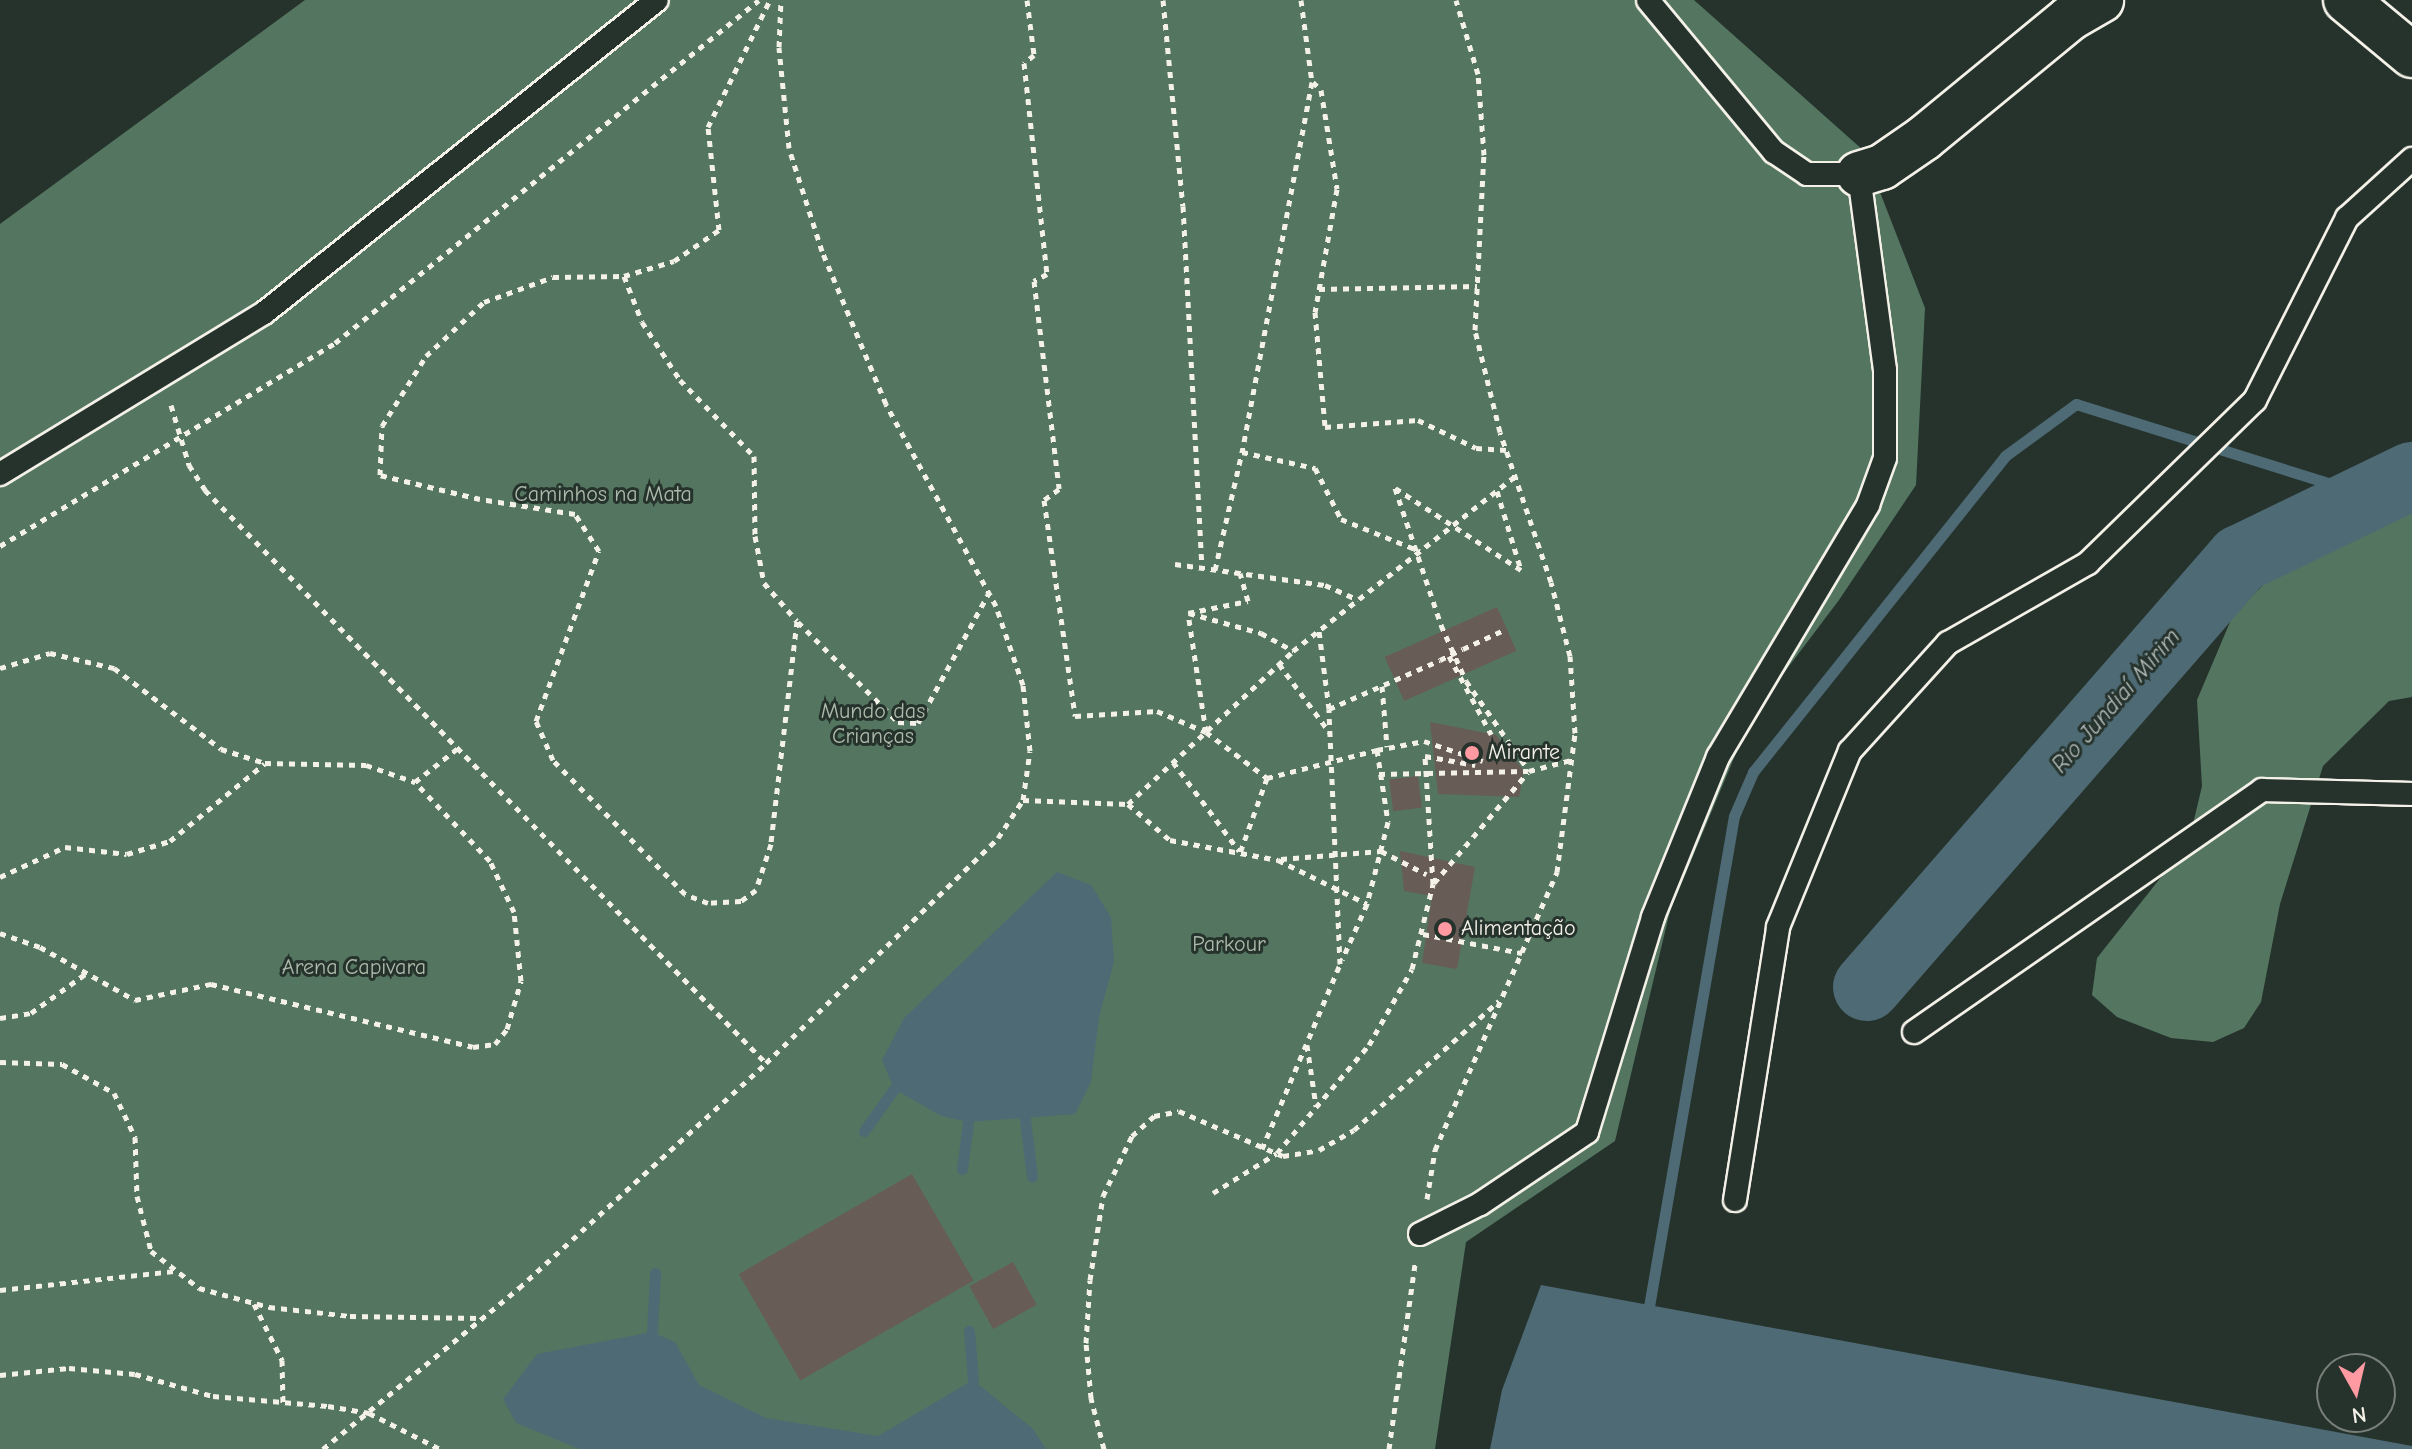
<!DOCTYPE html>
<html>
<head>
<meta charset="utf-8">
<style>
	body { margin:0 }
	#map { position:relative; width:2412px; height:1449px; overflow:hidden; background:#26332d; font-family:"Comic Neue",sans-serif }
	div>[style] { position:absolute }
	.green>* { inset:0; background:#547660 }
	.water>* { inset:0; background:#4e6a74 }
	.stream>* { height:11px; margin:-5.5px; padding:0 5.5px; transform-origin:5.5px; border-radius:5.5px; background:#4e6a74 }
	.river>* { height:68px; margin:-34px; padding:0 34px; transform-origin:34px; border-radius:34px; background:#4e6a74 }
	.building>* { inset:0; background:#685c57; transform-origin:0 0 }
	.path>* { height:5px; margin-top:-2.5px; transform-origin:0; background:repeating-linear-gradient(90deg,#f4f1e8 0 6px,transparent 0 12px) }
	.roads { filter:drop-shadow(2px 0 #f4f1e8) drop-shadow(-2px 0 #f4f1e8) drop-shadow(0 2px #f4f1e8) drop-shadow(0 -2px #f4f1e8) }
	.lane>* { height:22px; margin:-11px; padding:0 11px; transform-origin:11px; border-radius:11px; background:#26332d }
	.street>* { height:44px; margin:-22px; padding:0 22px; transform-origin:22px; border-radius:22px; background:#26332d }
	.path-bridge>* { height:5px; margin-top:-2.5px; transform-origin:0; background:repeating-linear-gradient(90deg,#f4f1e8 0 6px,transparent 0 12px) }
	.dots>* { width:22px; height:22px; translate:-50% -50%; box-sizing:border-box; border:4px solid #26332d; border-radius:50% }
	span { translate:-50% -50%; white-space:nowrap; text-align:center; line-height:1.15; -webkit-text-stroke:6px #26332d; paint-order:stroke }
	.park-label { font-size:22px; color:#acbaab }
	.poi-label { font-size:22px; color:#f4f1e8 }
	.left { translate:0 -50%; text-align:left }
	.water-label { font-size:24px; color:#b2bbba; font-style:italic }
	.north { position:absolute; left:2316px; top:1353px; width:80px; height:80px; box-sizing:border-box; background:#26332d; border:2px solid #787f78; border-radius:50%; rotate:172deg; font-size:22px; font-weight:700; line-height:32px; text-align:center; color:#f4f1e8 }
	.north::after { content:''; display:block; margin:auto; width:28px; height:36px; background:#ff9aa2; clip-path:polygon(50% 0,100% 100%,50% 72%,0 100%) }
</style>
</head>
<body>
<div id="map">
	<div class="green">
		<i style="clip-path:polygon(305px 0,1694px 0,1864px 151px,1925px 308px,1916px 485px,1839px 600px,1752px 715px,1670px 911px,1615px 1141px,1466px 1242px,1435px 1449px,0 1449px,0 224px)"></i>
		<i style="clip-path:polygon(2412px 454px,2412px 697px,2389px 701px,2323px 766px,2280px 904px,2261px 1002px,2244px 1028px,2213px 1042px,2171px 1038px,2117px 1017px,2092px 995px,2097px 958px,2177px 857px,2193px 824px,2202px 786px,2197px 700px,2233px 615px,2356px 492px)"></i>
	</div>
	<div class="water">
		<i style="clip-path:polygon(1057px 872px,1091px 885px,1111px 917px,1114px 962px,1099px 1017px,1091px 1082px,1075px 1114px,968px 1122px,941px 1116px,894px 1089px,882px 1060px,904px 1018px)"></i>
		<i style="clip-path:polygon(1541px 1285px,2412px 1446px,2412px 1449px,1490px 1449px,1502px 1390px)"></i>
		<i style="clip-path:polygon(652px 1332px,675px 1342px,699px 1385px,766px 1418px,878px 1436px,973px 1380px,1033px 1429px,1046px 1449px,579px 1449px,516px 1423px,503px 1399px,537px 1354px)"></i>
	</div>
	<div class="stream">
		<i style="left:1025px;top:1119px;width:58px;rotate:83.1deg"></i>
		<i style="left:864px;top:1131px;width:52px;rotate:-54.5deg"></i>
		<i style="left:962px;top:1169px;width:47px;rotate:-82.7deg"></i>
		<i style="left:1647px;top:1318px;width:509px;rotate:-80.17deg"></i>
		<i style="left:1734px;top:816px;width:48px;rotate:-66.6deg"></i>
		<i style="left:1753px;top:772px;width:404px;rotate:-51.4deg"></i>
		<i style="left:2005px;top:456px;width:88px;rotate:-36.2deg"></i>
		<i style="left:2076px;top:404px;width:307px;rotate:17.4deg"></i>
		<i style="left:969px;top:1331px;width:49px;rotate:85.3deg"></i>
		<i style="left:652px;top:1332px;width:59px;rotate:-87.1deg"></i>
	</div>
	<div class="river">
		<i style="left:1867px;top:987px;width:568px;rotate:-48.93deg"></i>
		<i style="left:2240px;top:559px;width:191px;rotate:-25.8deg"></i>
	</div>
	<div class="building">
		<i style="left:1497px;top:607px;width:48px;height:123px;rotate:66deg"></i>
		<i style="clip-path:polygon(1430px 722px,1496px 735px,1524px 771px,1519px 797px,1438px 794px)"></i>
		<i style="left:1418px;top:776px;width:32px;height:29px;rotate:83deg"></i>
		<i style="clip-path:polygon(1400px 851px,1475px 867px,1457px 969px,1422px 963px,1432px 896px,1404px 891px)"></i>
		<i style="left:912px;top:1174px;width:123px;height:200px;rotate:60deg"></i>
		<i style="left:1013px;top:1262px;width:49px;height:50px;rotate:61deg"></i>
	</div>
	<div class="path">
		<i style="left:1027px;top:0;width:55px;rotate:82.7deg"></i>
		<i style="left:1034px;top:55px;width:13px;rotate:141deg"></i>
		<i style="left:1024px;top:63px;width:212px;rotate:83.8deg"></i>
		<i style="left:1047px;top:274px;width:15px;rotate:152deg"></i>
		<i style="left:1034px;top:281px;width:209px;rotate:83.1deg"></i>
		<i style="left:1059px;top:489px;width:19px;rotate:144deg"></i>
		<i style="left:1044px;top:500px;width:218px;rotate:81.8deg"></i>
		<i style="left:1075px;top:716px;width:82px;rotate:-3.5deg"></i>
		<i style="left:1157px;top:711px;width:53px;rotate:23.2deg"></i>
		<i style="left:1206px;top:732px;width:120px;rotate:-98.6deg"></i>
		<i style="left:1188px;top:613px;width:61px;rotate:-11.3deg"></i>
		<i style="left:1248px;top:601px;width:29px;rotate:-106deg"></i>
		<i style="left:1163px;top:0;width:207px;rotate:84.5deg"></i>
		<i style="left:1183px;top:206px;width:362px;rotate:87deg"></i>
		<i style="left:1301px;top:0;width:83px;rotate:82.4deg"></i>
		<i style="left:1312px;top:82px;width:377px;rotate:100.7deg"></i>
		<i style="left:1242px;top:452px;width:75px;rotate:12.4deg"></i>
		<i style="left:1315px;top:468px;width:57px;rotate:63deg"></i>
		<i style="left:1341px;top:519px;width:85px;rotate:22.1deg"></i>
		<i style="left:1313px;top:82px;width:11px;rotate:45deg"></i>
		<i style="left:1321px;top:90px;width:100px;rotate:80.8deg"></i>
		<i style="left:1337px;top:189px;width:125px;rotate:100.1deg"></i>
		<i style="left:1315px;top:312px;width:115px;rotate:85deg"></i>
		<i style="left:1325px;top:427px;width:93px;rotate:-4.3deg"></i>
		<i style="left:1418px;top:420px;width:64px;rotate:25.8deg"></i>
		<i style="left:1476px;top:448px;width:30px;rotate:4deg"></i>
		<i style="left:624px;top:276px;width:49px;rotate:68.6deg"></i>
		<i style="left:642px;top:322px;width:69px;rotate:56.8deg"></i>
		<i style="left:680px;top:380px;width:106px;rotate:45.8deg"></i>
		<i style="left:754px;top:456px;width:80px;rotate:89.3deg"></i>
		<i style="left:755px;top:536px;width:48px;rotate:79.2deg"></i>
		<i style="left:764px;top:583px;width:50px;rotate:49deg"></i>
		<i style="left:797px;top:621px;width:225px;rotate:96.7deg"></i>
		<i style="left:771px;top:844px;width:48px;rotate:108.1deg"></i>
		<i style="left:756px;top:890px;width:19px;rotate:144deg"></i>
		<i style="left:741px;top:901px;width:33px;rotate:177deg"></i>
		<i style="left:708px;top:903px;width:25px;rotate:-159deg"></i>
		<i style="left:685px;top:894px;width:188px;rotate:-134.6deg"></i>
		<i style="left:553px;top:760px;width:43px;rotate:-113.6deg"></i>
		<i style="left:536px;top:721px;width:181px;rotate:-69.7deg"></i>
		<i style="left:599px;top:551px;width:44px;rotate:-123deg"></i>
		<i style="left:575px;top:514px;width:96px;rotate:-171deg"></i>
		<i style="left:480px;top:499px;width:103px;rotate:-166.5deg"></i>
		<i style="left:380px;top:475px;width:49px;rotate:-87.7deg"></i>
		<i style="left:382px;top:426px;width:83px;rotate:-57.8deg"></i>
		<i style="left:426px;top:356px;width:79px;rotate:-43deg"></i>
		<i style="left:484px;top:302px;width:73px;rotate:-19.9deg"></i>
		<i style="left:553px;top:277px;width:71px;rotate:-0.8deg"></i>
		<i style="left:624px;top:276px;width:52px;rotate:-16.7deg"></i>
		<i style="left:674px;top:261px;width:55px;rotate:-34.6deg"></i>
		<i style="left:719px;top:230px;width:104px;rotate:-96.1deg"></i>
		<i style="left:708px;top:127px;width:141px;rotate:-64deg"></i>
		<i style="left:1319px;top:289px;width:158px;rotate:-1.1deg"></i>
		<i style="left:171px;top:405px;width:63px;rotate:73.3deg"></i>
		<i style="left:189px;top:465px;width:30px;rotate:57deg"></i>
		<i style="left:205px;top:490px;width:802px;rotate:45.61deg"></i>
		<i style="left:1497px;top:491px;width:83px;rotate:73.1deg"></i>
		<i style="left:1521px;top:570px;width:150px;rotate:-146.9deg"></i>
		<i style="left:1395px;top:488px;width:145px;rotate:71.4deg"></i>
		<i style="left:1441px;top:625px;width:61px;rotate:65.9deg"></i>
		<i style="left:1466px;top:681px;width:110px;rotate:55deg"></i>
		<i style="left:1529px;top:771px;width:43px;rotate:-14.7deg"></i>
		<i style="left:0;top:546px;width:392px;rotate:-31.2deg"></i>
		<i style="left:335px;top:343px;width:545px;rotate:-38.97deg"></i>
		<i style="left:1175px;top:564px;width:151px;rotate:8deg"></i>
		<i style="left:1325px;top:585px;width:36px;rotate:24deg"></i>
		<i style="left:1215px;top:570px;width:121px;rotate:-77.1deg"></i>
		<i style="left:1189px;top:613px;width:75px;rotate:15.5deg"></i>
		<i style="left:1261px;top:633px;width:37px;rotate:29deg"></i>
		<i style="left:798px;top:622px;width:141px;rotate:45deg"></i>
		<i style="left:898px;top:722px;width:20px;rotate:3deg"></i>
		<i style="left:918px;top:723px;width:148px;rotate:-61.4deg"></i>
		<i style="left:1463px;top:649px;width:45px;rotate:-24.9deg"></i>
		<i style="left:1449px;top:656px;width:89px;rotate:61.7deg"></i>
		<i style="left:1279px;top:664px;width:86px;rotate:53.5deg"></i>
		<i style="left:0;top:668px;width:52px;rotate:-16.7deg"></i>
		<i style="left:50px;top:653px;width:66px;rotate:13.2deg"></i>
		<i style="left:114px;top:668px;width:134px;rotate:37.1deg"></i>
		<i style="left:221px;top:749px;width:46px;rotate:17.7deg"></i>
		<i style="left:265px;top:763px;width:101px;rotate:1.1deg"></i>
		<i style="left:366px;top:765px;width:52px;rotate:19.1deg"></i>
		<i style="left:1382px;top:686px;width:61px;rotate:85.3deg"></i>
		<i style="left:1329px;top:709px;width:121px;rotate:-23.8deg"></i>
		<i style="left:1206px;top:732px;width:76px;rotate:37deg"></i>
		<i style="left:1267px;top:778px;width:80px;rotate:109.8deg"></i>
		<i style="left:1377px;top:750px;width:48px;rotate:-10.8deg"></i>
		<i style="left:1424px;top:741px;width:62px;rotate:18.7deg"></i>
		<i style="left:1173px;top:762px;width:111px;rotate:53.4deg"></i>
		<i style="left:1379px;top:774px;width:149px;rotate:-1.2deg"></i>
		<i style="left:1267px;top:778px;width:114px;rotate:-14.3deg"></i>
		<i style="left:1377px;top:750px;width:73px;rotate:81.3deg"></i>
		<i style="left:1388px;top:822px;width:85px;rotate:104.4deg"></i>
		<i style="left:1367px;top:904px;width:61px;rotate:114.1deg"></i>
		<i style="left:1023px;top:800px;width:105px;rotate:2.2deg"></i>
		<i style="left:1128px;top:804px;width:225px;rotate:-42.8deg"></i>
		<i style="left:1293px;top:651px;width:283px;rotate:-38.2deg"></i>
		<i style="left:1128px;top:804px;width:55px;rotate:40.6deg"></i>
		<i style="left:1170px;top:840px;width:110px;rotate:10.5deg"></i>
		<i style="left:1278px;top:860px;width:99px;rotate:26.3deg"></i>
		<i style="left:1281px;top:859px;width:100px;rotate:-4.6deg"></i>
		<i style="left:1381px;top:851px;width:51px;rotate:27.1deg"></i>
		<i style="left:0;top:877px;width:72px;rotate:-24.8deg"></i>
		<i style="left:65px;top:847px;width:62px;rotate:6.4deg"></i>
		<i style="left:127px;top:854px;width:45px;rotate:-16.8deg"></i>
		<i style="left:170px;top:841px;width:122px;rotate:-39.3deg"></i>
		<i style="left:1434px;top:883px;width:145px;rotate:-49.7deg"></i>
		<i style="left:0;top:933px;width:42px;rotate:19.3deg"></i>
		<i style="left:40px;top:947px;width:109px;rotate:29.2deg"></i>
		<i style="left:135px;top:1000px;width:78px;rotate:-11.9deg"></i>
		<i style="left:211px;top:984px;width:269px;rotate:13.5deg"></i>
		<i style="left:473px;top:1047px;width:22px;rotate:-8deg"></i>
		<i style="left:495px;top:1044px;width:19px;rotate:-51deg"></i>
		<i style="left:507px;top:1029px;width:50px;rotate:-73.7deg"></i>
		<i style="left:521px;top:981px;width:69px;rotate:-95.8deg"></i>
		<i style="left:514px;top:912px;width:56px;rotate:-115.2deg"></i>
		<i style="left:490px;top:861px;width:109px;rotate:-133.5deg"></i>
		<i style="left:415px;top:782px;width:55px;rotate:-38.3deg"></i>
		<i style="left:1423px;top:934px;width:101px;rotate:10.9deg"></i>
		<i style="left:0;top:1018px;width:31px;rotate:-9deg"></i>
		<i style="left:31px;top:1013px;width:70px;rotate:-35.7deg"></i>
		<i style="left:1307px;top:1045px;width:62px;rotate:81.6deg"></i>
		<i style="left:0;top:1062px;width:62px;rotate:1.8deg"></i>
		<i style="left:62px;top:1064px;width:60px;rotate:29.1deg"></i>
		<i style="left:114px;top:1093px;width:49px;rotate:64.5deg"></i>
		<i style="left:135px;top:1137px;width:59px;rotate:88.1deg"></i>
		<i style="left:137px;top:1196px;width:57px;rotate:75.7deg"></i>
		<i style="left:151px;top:1251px;width:61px;rotate:37.6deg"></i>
		<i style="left:199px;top:1288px;width:73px;rotate:15.2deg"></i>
		<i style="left:269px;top:1307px;width:81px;rotate:6.3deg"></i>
		<i style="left:350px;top:1316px;width:130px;rotate:0.9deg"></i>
		<i style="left:1262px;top:1149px;width:201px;rotate:-67.1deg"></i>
		<i style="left:1340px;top:964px;width:255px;rotate:-92.5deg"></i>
		<i style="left:1329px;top:709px;width:79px;rotate:-97.3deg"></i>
		<i style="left:1213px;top:1193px;width:75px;rotate:-32deg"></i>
		<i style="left:1277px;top:1153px;width:142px;rotate:-49.6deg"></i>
		<i style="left:1369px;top:1045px;width:87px;rotate:-60.5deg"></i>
		<i style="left:1412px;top:969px;width:88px;rotate:-76.1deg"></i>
		<i style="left:1433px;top:884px;width:128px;rotate:-93.6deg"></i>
		<i style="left:1425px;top:756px;width:51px;rotate:10.2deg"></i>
		<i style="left:1427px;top:1199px;width:50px;rotate:-80.7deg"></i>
		<i style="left:1435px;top:1150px;width:304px;rotate:-66.3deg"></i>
		<i style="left:1557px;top:872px;width:140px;rotate:-82.6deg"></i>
		<i style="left:1575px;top:733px;width:77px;rotate:-93.7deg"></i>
		<i style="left:1570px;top:656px;width:76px;rotate:-104.4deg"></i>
		<i style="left:1551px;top:582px;width:158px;rotate:-108.8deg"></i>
		<i style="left:1500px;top:432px;width:105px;rotate:-103.8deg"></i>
		<i style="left:1475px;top:330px;width:175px;rotate:-87.1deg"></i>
		<i style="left:1484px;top:155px;width:81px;rotate:-94.2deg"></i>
		<i style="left:1478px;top:74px;width:77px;rotate:-106.6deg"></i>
		<i style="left:0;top:1290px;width:177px;rotate:-6.2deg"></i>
		<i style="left:254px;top:1304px;width:63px;rotate:63.4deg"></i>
		<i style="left:282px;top:1360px;width:44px;rotate:88.7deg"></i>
		<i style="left:0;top:1375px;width:69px;rotate:-5.8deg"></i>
		<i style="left:69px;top:1368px;width:66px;rotate:5.2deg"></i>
		<i style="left:135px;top:1374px;width:81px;rotate:15.8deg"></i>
		<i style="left:213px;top:1396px;width:115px;rotate:5deg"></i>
		<i style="left:328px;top:1406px;width:42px;rotate:9.7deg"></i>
		<i style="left:369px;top:1413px;width:80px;rotate:26.9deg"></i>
		<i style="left:323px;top:1449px;width:254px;rotate:-39.4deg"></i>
		<i style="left:519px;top:1288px;width:334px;rotate:-42.3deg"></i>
		<i style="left:766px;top:1063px;width:323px;rotate:-44.1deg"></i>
		<i style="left:998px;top:838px;width:45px;rotate:-56.7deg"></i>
		<i style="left:1023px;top:800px;width:49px;rotate:-81.9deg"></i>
		<i style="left:1030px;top:751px;width:66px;rotate:-96.1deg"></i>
		<i style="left:1023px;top:685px;width:83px;rotate:-108.9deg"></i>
		<i style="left:996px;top:606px;width:230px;rotate:-118.6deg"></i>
		<i style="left:886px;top:404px;width:166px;rotate:-112.7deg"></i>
		<i style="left:822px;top:251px;width:108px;rotate:-107.8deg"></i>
		<i style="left:789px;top:148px;width:101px;rotate:-95.7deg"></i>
		<i style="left:779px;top:47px;width:47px;rotate:-87.6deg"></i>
		<i style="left:1104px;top:1449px;width:53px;rotate:-104.3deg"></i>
		<i style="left:1091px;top:1398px;width:55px;rotate:-95.2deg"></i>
		<i style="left:1086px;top:1343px;width:63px;rotate:-86.4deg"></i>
		<i style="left:1090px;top:1280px;width:85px;rotate:-81.2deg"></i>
		<i style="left:1103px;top:1196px;width:67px;rotate:-64.2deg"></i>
		<i style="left:1132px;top:1136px;width:30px;rotate:-42deg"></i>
		<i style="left:1154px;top:1116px;width:25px;rotate:-11deg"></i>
		<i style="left:1179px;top:1111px;width:113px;rotate:23.4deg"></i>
		<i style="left:1283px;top:1156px;width:36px;rotate:-9deg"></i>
		<i style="left:1319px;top:1150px;width:40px;rotate:-29.7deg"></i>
		<i style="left:1354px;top:1130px;width:194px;rotate:-41.7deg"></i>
		<i style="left:1389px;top:1449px;width:187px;rotate:-82deg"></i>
	</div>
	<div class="roads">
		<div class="lane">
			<i style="left:0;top:474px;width:309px;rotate:-31.4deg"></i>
			<i style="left:264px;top:313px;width:502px;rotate:-38.54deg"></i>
			<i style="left:1914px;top:1032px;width:424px;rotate:-34.8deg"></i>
			<i style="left:2262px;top:790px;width:150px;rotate:1.5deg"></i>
			<i style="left:1735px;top:1200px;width:276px;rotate:-81deg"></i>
			<i style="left:1778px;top:927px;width:190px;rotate:-67.8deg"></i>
			<i style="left:1850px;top:751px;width:146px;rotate:-47.8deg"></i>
			<i style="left:1948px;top:643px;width:161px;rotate:-29.7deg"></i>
			<i style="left:2088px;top:563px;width:233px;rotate:-44.3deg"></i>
			<i style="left:2255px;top:400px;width:204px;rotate:-63.2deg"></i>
			<i style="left:2347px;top:218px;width:88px;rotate:-42.2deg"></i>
			<i style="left:1420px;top:1234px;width:67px;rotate:-26.6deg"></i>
			<i style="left:1480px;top:1204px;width:129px;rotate:-33.9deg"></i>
			<i style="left:1587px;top:1132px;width:225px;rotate:-72.9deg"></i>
			<i style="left:1653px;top:917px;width:173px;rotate:-67.9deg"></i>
			<i style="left:1718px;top:757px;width:293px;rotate:-59.2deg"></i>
			<i style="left:1868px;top:505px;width:50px;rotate:-70.1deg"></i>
			<i style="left:1885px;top:458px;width:88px;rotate:-90deg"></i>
			<i style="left:1885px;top:370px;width:198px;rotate:-97.6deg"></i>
			<i style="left:1859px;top:174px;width:52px;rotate:180deg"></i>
			<i style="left:1807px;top:174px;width:40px;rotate:-146deg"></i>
			<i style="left:1774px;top:152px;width:197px;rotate:-129.7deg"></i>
		</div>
		<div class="street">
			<i style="left:2346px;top:0;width:86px;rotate:39.8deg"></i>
			<i style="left:1859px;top:174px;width:24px;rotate:-17deg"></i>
			<i style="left:1882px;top:167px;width:51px;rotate:-34.6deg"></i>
			<i style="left:1924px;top:138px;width:189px;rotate:-39.4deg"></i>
			<i style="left:2070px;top:18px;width:36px;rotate:-30deg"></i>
		</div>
	</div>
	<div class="path-bridge">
		<i style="left:1440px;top:660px;width:25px;rotate:-26deg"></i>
	</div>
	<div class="dots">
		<i style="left:1472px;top:753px;background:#ff9aa2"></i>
		<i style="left:1445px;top:929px;background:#ff9aa2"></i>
	</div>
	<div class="park-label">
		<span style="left:603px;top:495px">Caminhos na Mata</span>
		<span style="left:873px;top:724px">Mundo das<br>Crianças</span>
		<span style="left:1229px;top:945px">Parkour</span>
		<span style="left:354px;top:968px">Arena Capivara</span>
	</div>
	<div class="poi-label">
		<span class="left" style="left:1488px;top:753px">Mirante</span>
		<span class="left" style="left:1461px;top:929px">Alimentação</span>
	</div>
	<div class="water-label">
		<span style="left:2116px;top:701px;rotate:-49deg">Rio Jundiaí Mirim</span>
	</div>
	<div class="north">N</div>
</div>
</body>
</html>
